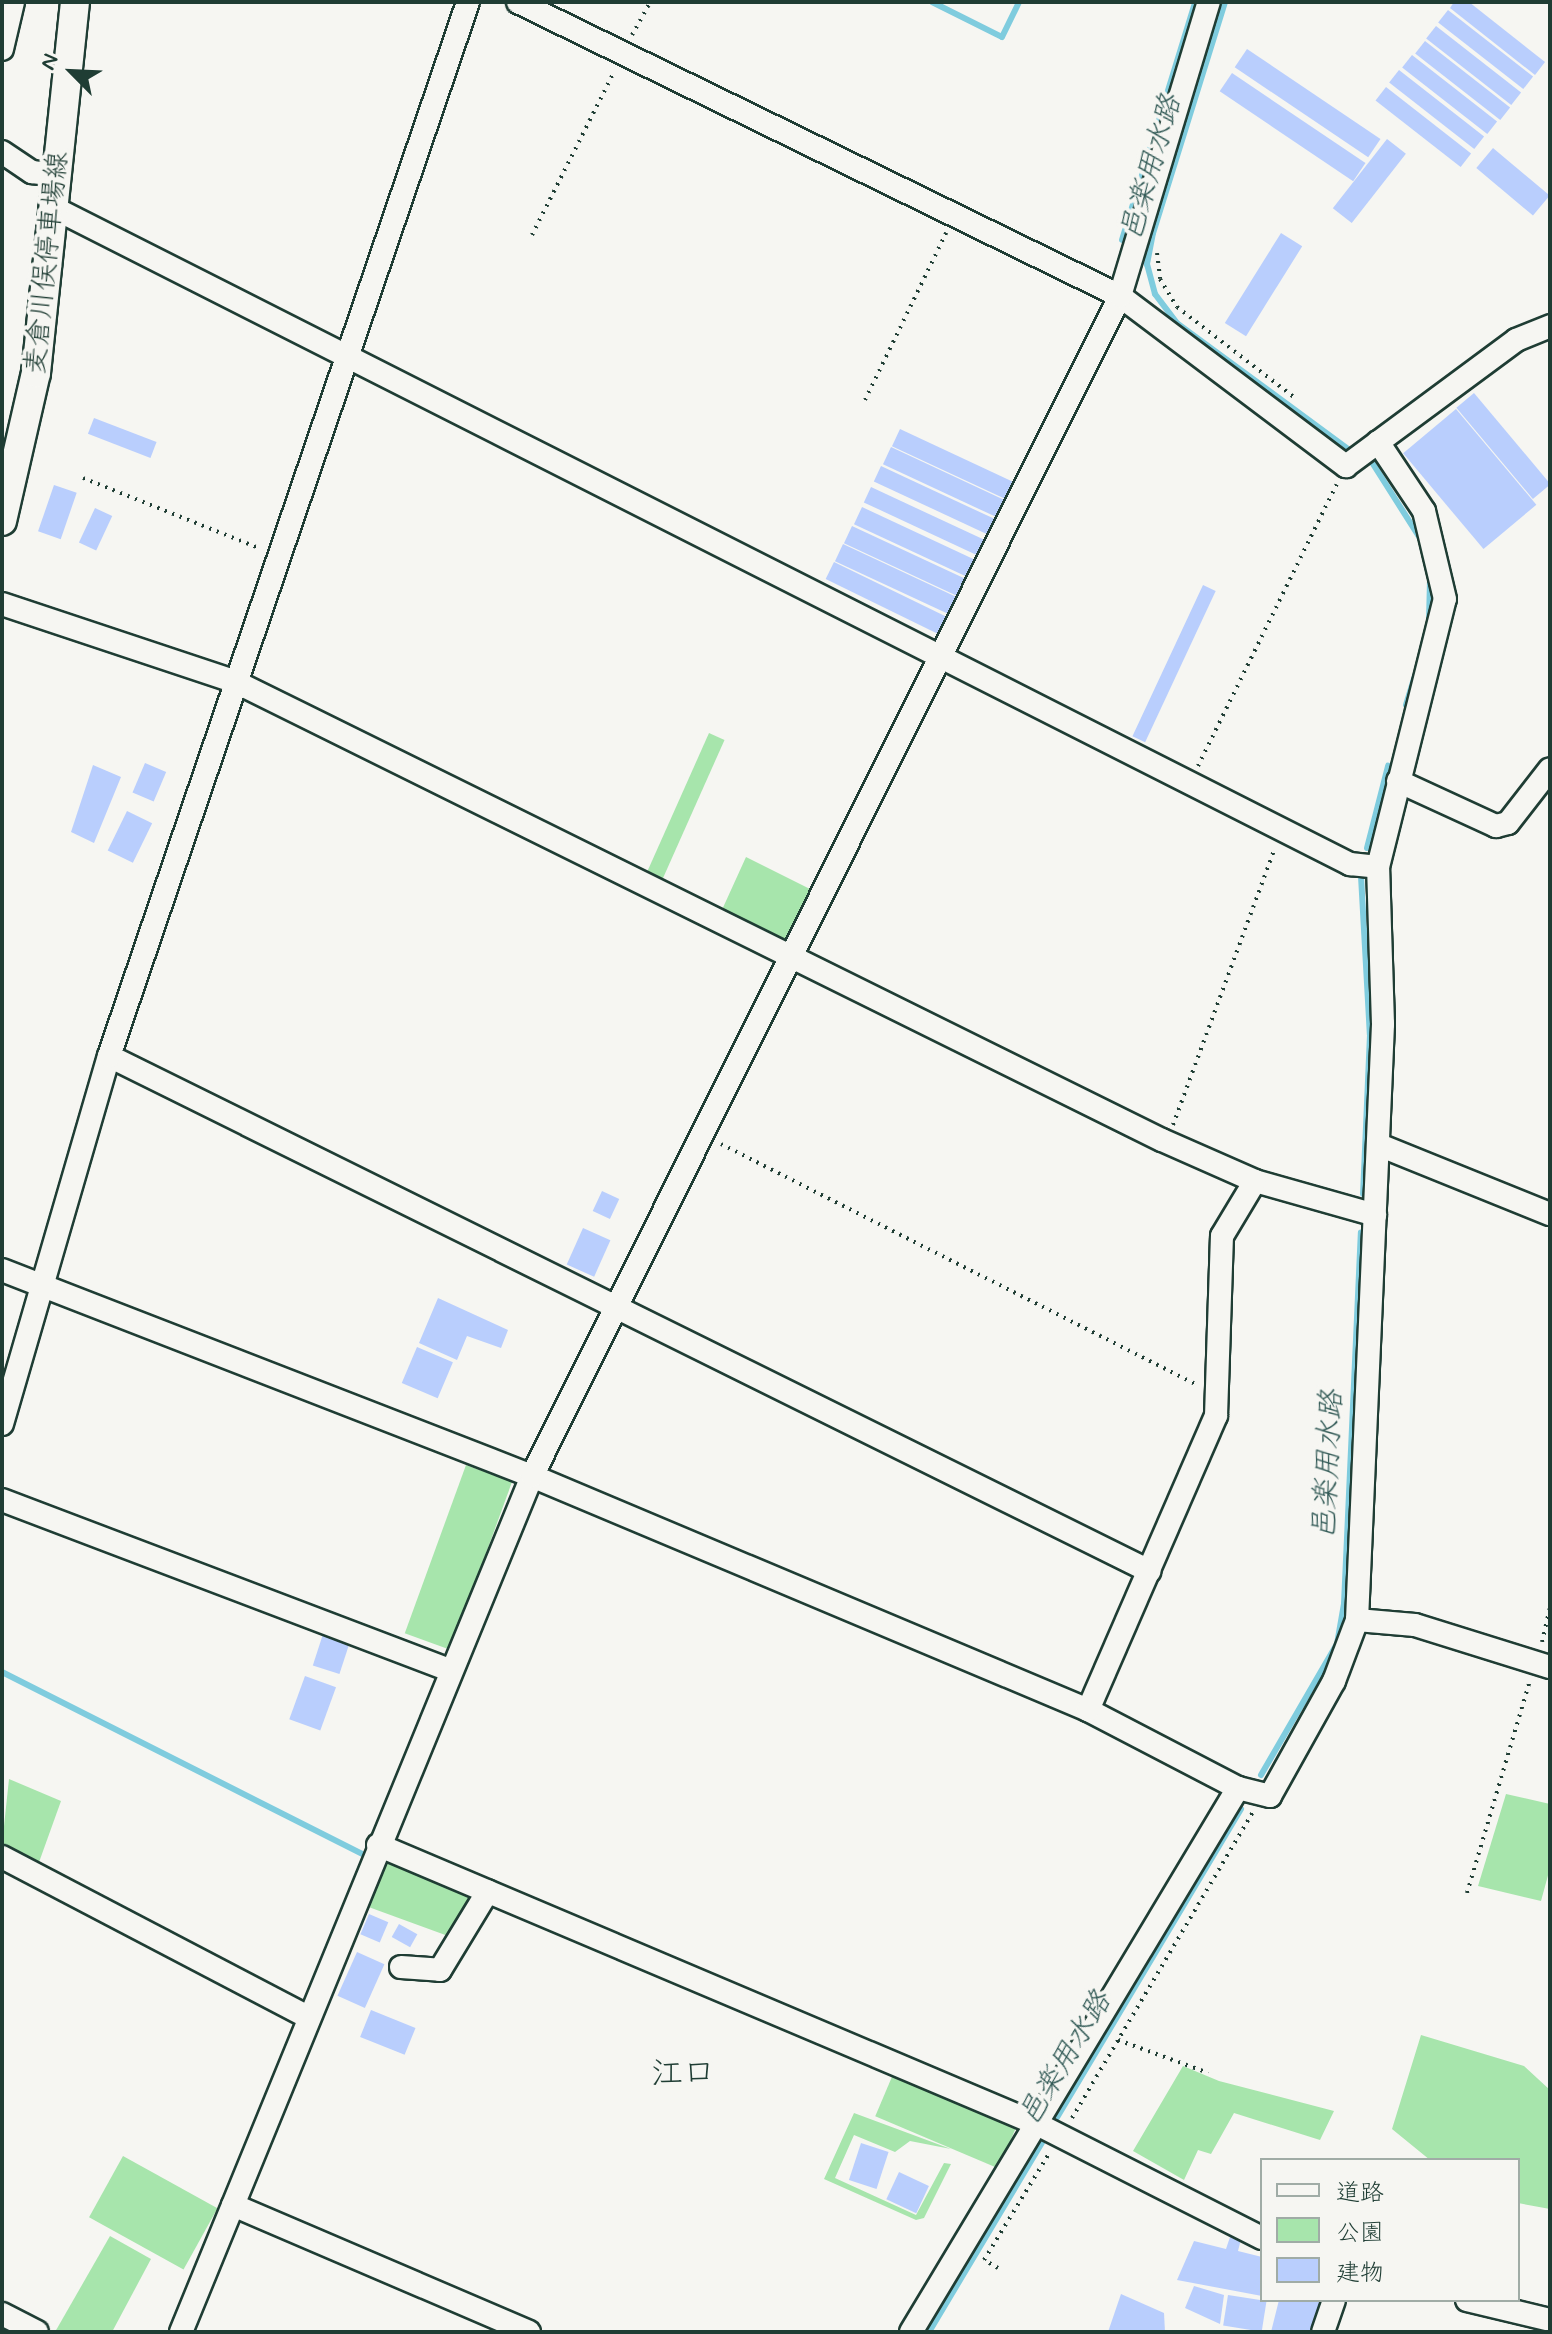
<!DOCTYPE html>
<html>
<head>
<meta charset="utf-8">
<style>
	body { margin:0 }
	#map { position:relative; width:1552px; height:2334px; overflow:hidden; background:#f6f6f2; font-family:Mynerve,"Klee One",sans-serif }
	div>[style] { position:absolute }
	.green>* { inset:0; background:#a7e5ac; transform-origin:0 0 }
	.stream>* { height:6px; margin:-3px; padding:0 3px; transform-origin:3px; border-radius:3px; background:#7fccde }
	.building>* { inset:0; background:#b9cefd; transform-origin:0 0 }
	.path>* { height:4px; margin-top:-2px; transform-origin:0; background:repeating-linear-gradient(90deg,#1f3d34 0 2px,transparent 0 8px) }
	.roads { filter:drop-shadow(2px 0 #1f3d34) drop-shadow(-2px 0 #1f3d34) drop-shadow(0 2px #1f3d34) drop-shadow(0 -2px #1f3d34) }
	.minor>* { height:22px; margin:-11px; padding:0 11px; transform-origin:11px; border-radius:11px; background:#f6f6f2 }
	.major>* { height:28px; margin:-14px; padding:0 14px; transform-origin:14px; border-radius:14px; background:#f6f6f2 }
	span { translate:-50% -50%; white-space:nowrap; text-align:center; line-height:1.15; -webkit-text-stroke:8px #f6f6f2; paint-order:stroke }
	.street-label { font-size:28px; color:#1f3d34 }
	.water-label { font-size:30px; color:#325a56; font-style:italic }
	.quarter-label { font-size:32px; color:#1f3d34 }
	.frame { position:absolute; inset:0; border:4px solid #1f3d34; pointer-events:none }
	.legend { position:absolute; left:1260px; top:2158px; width:260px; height:144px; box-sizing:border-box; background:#f6f6f2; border:2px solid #a0aca6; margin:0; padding:10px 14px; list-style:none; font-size:24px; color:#1f3d34 }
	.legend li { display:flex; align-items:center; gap:16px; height:40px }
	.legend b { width:40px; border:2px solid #a0aca6 }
	.north { position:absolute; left:32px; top:32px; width:80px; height:80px; -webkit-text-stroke:6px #f6f6f2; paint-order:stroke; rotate:294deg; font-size:22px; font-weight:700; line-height:32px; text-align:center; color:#1f3d34 }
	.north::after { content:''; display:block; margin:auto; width:28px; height:36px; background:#1f3d34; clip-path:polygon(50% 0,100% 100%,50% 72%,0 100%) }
</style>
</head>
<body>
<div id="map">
	<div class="green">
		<i style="left:709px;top:733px;width:17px;height:155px;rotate:24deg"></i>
		<i style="clip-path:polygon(746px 857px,810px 889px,785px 939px,776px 941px,721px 912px)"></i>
		<i style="left:466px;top:1465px;width:49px;height:179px;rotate:20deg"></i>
		<i style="clip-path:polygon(9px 1779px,61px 1801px,38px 1865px,2px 1845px)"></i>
		<i style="clip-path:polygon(1506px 1794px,1550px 1804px,1550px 1868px,1541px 1901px,1478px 1886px)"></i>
		<i style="left:386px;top:1857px;width:97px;height:53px;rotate:20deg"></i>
		<i style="clip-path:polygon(1421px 2035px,1524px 2066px,1550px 2090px,1550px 2209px,1518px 2203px,1518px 2160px,1430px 2160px,1392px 2129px)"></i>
		<i style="clip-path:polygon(1183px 2066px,1219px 2081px,1334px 2111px,1320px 2140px,1234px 2113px,1211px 2154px,1198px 2150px,1184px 2180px,1133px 2151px)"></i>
		<i style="left:894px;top:2072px;width:134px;height:48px;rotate:23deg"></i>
		<i style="clip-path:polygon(854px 2113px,951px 2149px,910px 2141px,895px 2152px,854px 2135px,835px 2178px,916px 2215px,944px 2163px,951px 2164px,924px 2218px,916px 2220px,824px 2179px)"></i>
		<i style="left:123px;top:2156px;width:108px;height:70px;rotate:29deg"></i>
		<i style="clip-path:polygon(110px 2236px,151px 2259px,112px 2332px,55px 2332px)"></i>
	</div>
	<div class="stream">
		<i style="left:932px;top:2px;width:78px;rotate:26.6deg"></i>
		<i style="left:1002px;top:37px;width:39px;rotate:-64deg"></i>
		<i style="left:1225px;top:2px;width:242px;rotate:107.3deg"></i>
		<i style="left:1153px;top:233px;width:32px;rotate:101deg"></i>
		<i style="left:1147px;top:264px;width:31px;rotate:75deg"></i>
		<i style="left:1155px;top:294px;width:38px;rotate:53deg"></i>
		<i style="left:1178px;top:324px;width:210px;rotate:36.3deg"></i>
		<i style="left:1122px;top:240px;width:249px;rotate:-72.9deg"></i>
		<i style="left:1373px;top:464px;width:88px;rotate:57.6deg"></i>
		<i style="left:1429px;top:621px;width:41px;rotate:-88.6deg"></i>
		<i style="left:1406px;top:705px;width:28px;rotate:-73deg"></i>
		<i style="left:1367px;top:848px;width:85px;rotate:-75.6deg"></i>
		<i style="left:1361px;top:876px;width:159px;rotate:86.8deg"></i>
		<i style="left:1370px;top:1035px;width:159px;rotate:92.5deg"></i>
		<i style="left:2px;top:1672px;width:409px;rotate:26.8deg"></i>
		<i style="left:1261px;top:1775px;width:151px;rotate:-59.9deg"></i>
		<i style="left:1337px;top:1644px;width:41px;rotate:-80.1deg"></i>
		<i style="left:1344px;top:1604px;width:372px;rotate:-87.4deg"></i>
		<i style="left:929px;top:2332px;width:609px;rotate:-59.18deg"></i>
	</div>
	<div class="building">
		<i style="clip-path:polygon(1454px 2px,1469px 2px,1545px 62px,1535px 75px,1450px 8px)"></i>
		<i style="left:1448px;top:10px;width:108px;height:16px;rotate:38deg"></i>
		<i style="left:1436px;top:26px;width:108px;height:16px;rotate:38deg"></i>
		<i style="left:1425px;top:41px;width:108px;height:16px;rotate:38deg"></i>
		<i style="left:1247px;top:49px;width:161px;height:22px;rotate:34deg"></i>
		<i style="left:1412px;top:55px;width:108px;height:16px;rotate:38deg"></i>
		<i style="left:1399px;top:70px;width:108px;height:16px;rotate:38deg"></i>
		<i style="left:1232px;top:73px;width:161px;height:22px;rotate:34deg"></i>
		<i style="left:1386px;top:87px;width:108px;height:17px;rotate:38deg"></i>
		<i style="left:1387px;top:139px;width:24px;height:88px;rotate:38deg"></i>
		<i style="left:1493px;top:148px;width:74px;height:26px;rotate:40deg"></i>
		<i style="left:1281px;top:233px;width:25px;height:106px;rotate:32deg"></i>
		<i style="left:1474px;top:393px;width:119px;height:23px;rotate:50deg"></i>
		<i style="left:1456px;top:409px;width:125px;height:69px;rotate:50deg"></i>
		<i style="left:94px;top:418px;width:67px;height:17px;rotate:21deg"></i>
		<i style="left:900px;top:429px;width:124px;height:19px;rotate:25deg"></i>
		<i style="left:891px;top:447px;width:124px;height:19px;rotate:25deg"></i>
		<i style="left:881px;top:466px;width:125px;height:17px;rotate:25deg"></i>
		<i style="left:54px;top:485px;width:24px;height:49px;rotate:19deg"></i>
		<i style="left:871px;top:487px;width:125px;height:17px;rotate:25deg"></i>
		<i style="left:862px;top:507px;width:124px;height:19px;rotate:25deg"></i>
		<i style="left:95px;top:508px;width:19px;height:38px;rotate:25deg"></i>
		<i style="left:852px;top:526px;width:125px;height:19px;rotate:25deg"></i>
		<i style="left:843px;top:544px;width:124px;height:19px;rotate:25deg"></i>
		<i style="left:834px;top:562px;width:124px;height:19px;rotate:26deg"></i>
		<i style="left:1203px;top:585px;width:14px;height:167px;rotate:25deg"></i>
		<i style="left:145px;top:763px;width:23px;height:32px;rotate:23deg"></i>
		<i style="clip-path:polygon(93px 765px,121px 777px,94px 843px,71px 832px)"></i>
		<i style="left:127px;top:811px;width:28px;height:44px;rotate:26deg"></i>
		<i style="left:602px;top:1191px;width:19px;height:22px;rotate:25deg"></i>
		<i style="left:583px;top:1228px;width:30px;height:40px;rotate:24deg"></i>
		<i style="clip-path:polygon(438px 1298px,508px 1330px,501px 1348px,467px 1336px,457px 1360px,419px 1343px)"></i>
		<i style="left:417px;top:1347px;width:39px;height:39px;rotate:23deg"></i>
		<i style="left:323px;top:1634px;width:28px;height:33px;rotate:18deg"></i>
		<i style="left:305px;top:1676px;width:33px;height:46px;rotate:20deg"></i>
		<i style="left:369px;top:1914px;width:21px;height:22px;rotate:23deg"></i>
		<i style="left:399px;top:1924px;width:21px;height:15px;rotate:29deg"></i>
		<i style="left:357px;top:1952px;width:30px;height:48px;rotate:24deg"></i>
		<i style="left:371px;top:2010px;width:48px;height:29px;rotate:22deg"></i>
		<i style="left:861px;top:2143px;width:29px;height:39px;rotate:18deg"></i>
		<i style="left:899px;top:2172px;width:33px;height:30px;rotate:25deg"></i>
		<i style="clip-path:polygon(1230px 2237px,1241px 2239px,1238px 2251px,1262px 2257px,1262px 2296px,1177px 2280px,1194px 2241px,1226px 2249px)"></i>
		<i style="clip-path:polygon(1194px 2286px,1224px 2295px,1220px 2324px,1185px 2308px)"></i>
		<i style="clip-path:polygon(1121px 2294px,1164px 2313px,1165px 2332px,1108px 2332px)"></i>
		<i style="left:1228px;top:2295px;width:39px;height:31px;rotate:9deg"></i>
		<i style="clip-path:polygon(1279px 2300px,1321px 2300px,1313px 2332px,1271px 2332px)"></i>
	</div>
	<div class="path">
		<i style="left:632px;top:35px;width:38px;rotate:-61deg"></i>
		<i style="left:532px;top:235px;width:182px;rotate:-63.3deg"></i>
		<i style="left:1157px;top:253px;width:26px;rotate:83deg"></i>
		<i style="left:1160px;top:279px;width:33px;rotate:59deg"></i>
		<i style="left:1177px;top:307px;width:148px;rotate:37.6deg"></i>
		<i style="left:865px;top:400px;width:186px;rotate:-64.1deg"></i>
		<i style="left:83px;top:478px;width:189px;rotate:21.7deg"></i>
		<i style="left:1198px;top:766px;width:314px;rotate:-63.8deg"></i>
		<i style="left:1173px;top:1125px;width:295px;rotate:-69.8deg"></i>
		<i style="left:721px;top:1144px;width:531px;rotate:26.85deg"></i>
		<i style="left:1542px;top:1642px;width:37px;rotate:-77deg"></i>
		<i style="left:1467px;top:1893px;width:222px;rotate:-73.5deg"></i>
		<i style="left:1118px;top:2040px;width:96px;rotate:20.1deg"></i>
		<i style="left:1072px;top:2118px;width:356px;rotate:-59.4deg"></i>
		<i style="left:998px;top:2268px;width:16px;rotate:-150deg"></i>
		<i style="left:984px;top:2260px;width:127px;rotate:-58.6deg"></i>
	</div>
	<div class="roads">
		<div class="minor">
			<i style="left:518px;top:2px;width:670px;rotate:26.03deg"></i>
			<i style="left:1120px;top:296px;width:283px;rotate:37deg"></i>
			<i style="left:1346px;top:466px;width:212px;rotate:-36.5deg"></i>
			<i style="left:1516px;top:340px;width:37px;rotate:-22deg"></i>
			<i style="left:2px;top:49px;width:48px;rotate:-76.8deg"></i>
			<i style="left:2px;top:152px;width:36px;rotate:34deg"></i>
			<i style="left:32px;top:172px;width:26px;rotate:7deg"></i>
			<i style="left:54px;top:208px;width:1453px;rotate:26.85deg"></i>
			<i style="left:1350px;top:864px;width:28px;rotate:6deg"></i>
			<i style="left:2px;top:604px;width:247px;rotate:18.4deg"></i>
			<i style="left:236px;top:682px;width:1033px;rotate:26.32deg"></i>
			<i style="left:1162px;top:1140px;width:102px;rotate:23.8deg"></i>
			<i style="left:1255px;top:1181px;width:125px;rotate:15.8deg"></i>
			<i style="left:1398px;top:781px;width:108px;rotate:24.7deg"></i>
			<i style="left:1496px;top:826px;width:12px;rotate:-14deg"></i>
			<i style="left:1508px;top:823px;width:68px;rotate:-52.1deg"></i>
			<i style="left:109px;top:1056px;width:1161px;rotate:26.34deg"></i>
			<i style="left:1379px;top:1145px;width:184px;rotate:22deg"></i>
			<i style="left:2px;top:1270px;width:569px;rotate:21.24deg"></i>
			<i style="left:532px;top:1476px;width:603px;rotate:22.82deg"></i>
			<i style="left:1088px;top:1710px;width:169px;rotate:27.5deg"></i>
			<i style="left:1238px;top:1788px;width:33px;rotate:14deg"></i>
			<i style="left:1270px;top:1796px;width:132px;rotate:-60.9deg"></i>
			<i style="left:1334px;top:1681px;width:65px;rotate:-69.3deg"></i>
			<i style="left:1357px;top:1620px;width:597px;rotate:-87.5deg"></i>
			<i style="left:1383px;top:1024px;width:157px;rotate:-91.8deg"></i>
			<i style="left:1378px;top:867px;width:276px;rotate:-76deg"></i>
			<i style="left:1445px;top:599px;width:90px;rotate:-103.4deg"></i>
			<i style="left:1424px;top:511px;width:83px;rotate:-123.7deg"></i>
			<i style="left:2px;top:1424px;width:383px;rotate:-73.8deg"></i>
			<i style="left:109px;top:1056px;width:1113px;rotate:-71.19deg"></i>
			<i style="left:2px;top:1500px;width:480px;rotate:20.8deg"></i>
			<i style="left:1357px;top:1620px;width:58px;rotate:4.9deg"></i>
			<i style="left:1415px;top:1625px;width:141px;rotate:17.3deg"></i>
			<i style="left:1088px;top:1710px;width:321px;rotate:-66.5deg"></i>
			<i style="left:1216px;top:1416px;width:180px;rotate:-88.1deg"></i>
			<i style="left:1222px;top:1236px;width:64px;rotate:-59deg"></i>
			<i style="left:378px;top:1845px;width:716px;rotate:22.95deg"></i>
			<i style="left:1037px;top:2124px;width:252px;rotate:26.9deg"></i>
			<i style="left:2px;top:1857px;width:345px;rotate:27.6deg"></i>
			<i style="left:401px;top:1967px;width:39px;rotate:4deg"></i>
			<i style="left:440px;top:1970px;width:92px;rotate:-58.7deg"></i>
			<i style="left:233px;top:2205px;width:322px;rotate:23.2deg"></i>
			<i style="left:1467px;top:2300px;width:85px;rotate:13.5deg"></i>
			<i style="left:2px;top:2314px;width:39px;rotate:27deg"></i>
			<i style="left:181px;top:2332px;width:925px;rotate:-67.7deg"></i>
			<i style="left:532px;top:1476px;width:1318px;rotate:-63.51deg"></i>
			<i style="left:1120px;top:296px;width:307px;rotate:-73.2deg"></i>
			<i style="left:911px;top:2332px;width:635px;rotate:-58.99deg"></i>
			<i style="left:1323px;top:2332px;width:34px;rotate:-71deg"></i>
		</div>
		<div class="major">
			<i style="left:2px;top:521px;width:152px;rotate:-77.1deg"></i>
			<i style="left:36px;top:373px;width:373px;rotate:-84deg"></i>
		</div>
	</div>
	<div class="street-label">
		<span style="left:48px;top:263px;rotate:-84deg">麦倉川俣停車場線</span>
	</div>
	<div class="water-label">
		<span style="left:1152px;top:168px;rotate:-74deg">邑楽用水路</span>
		<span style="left:1329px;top:1465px;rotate:-87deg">邑楽用水路</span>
		<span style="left:1066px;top:2059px;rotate:-59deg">邑楽用水路</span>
	</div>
	<div class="quarter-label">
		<span style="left:683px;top:2074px">江口</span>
	</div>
	<div class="frame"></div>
	<ul class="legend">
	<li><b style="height:10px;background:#f6f6f2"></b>道路</li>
	<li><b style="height:22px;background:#a7e5ac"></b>公園</li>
	<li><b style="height:22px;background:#b9cefd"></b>建物</li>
	</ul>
	<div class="north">N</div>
</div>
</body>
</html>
